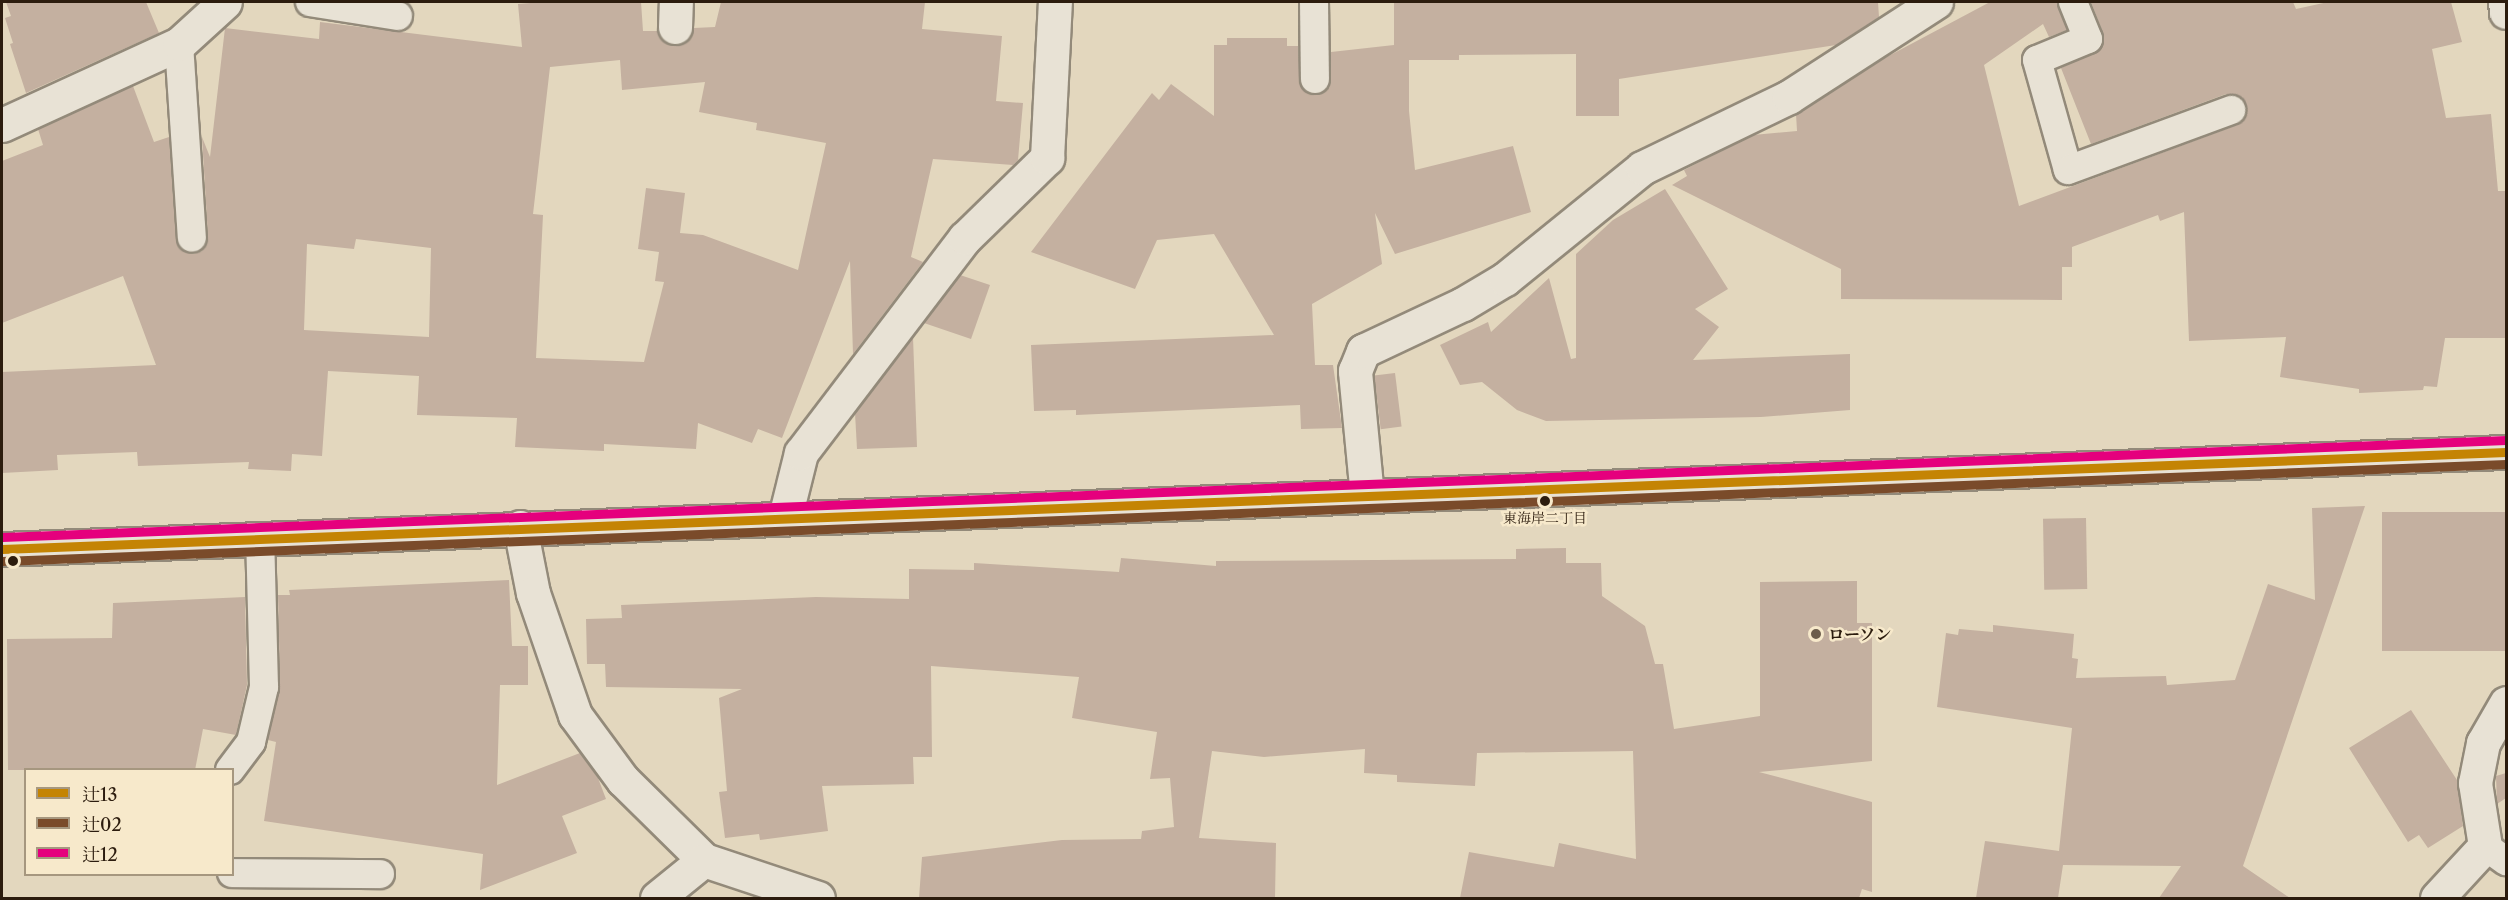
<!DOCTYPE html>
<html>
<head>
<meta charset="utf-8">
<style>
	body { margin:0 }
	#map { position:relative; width:2508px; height:900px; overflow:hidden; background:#e3d7be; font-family:"Libre Caslon Text","Noto Serif JP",serif }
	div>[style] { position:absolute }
	.building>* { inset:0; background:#c4b0a0; transform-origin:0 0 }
	.roads { filter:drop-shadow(2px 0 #938a7a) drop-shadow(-2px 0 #938a7a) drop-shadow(0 2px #938a7a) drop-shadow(0 -2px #938a7a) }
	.service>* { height:28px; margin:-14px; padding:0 14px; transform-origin:14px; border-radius:14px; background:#e8e2d5 }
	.minor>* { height:33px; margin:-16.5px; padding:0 16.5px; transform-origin:16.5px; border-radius:16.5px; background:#e8e2d5 }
	.tertiary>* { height:33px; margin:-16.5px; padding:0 16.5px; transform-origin:16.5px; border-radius:16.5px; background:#e8e2d5 }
	.bus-1>* { height:9px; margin:-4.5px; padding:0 4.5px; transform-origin:4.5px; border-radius:4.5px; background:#c48404 }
	.bus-2>* { height:9px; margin:-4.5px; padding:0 4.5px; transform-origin:4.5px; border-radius:4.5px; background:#7a4b2a }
	.bus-3>* { height:9px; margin:-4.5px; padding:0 4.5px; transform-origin:4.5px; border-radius:4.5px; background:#e5007d }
	.dots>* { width:16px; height:16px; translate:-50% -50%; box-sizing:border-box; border:3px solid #f7e9cb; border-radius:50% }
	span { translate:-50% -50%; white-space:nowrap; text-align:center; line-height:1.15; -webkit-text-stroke:5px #f7e9cb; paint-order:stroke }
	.bus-label { font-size:14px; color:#2c1c0e }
	.poi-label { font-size:16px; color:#2c1c0e; font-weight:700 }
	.left { translate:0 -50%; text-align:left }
	.frame { position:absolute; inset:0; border:3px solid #2c1c0e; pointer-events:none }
	.legend { position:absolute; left:24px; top:768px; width:210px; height:108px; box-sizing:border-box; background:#f7e9cb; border:2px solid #a6977f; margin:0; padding:8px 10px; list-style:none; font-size:18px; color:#2c1c0e }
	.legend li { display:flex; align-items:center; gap:12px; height:30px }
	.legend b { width:30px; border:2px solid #a6977f }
</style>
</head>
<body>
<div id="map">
	<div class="building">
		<i style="clip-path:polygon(6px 2px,146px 2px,159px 33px,26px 93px,10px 44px,13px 43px,5px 18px,11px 16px)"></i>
		<i style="clip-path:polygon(evenodd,543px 2px,641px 2px,643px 31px,657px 31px,665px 42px,675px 46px,684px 43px,694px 28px,715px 27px,721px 2px,925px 2px,922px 29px,1002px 36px,996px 101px,1023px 103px,1018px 160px,1013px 165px,933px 159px,911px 257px,923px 262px,853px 354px,850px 261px,782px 438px,758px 429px,752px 443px,698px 423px,696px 449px,604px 444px,604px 451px,515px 447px,517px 418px,417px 415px,419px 376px,328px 371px,322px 456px,292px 454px,291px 471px,248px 469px,249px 462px,138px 466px,137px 452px,57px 455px,58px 470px,2px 473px,2px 372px,156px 365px,123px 276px,2px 323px,2px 161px,43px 145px,38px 129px,133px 86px,154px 142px,169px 137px,176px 240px,184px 252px,194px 254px,202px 251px,208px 237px,202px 137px,210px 157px,225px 28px,319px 39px,320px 22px,522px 47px,518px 4px,543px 2px,620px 60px,622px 90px,705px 82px,699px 112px,757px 123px,756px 130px,826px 143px,798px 270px,703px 235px,680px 233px,685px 193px,646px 188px,638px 249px,659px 252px,655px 281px,664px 282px,644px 362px,536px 358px,543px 215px,533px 214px,550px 67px,620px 60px,543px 2px,356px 239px,431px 248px,429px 337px,304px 330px,307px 244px,354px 249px,356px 239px)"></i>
		<i style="clip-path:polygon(1394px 2px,1878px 2px,1879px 17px,1836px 45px,1619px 79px,1619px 116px,1576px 116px,1576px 54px,1459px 55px,1459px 60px,1409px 60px,1409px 111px,1415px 170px,1513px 146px,1531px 212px,1395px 254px,1375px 213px,1382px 264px,1312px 304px,1315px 365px,1333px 365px,1342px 428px,1301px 429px,1300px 405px,1076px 415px,1076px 410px,1034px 411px,1031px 345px,1274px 335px,1214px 234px,1157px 240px,1135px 289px,1031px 252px,1152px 93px,1159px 100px,1171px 84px,1214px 116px,1214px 45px,1227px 45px,1227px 38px,1287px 38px,1287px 46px,1298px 46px,1301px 87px,1316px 95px,1330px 87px,1331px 52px,1394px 45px)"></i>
		<i style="clip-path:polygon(1990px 2px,2057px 2px,2067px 30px,2049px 37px,2043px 24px,1984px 65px,2019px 206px,2237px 125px,2247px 113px,2242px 98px,2226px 94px,2091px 144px,2061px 68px,2101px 49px,2103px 33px,2091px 2px,2293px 2px,2296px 9px,2328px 2px,2451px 2px,2462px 42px,2432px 49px,2446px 118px,2491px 114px,2498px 191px,2506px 191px,2506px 338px,2445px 338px,2437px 387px,2424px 386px,2423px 390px,2359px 393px,2359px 389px,2280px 377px,2286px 337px,2189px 341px,2184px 212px,2160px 221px,2158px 215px,2072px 247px,2072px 267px,2062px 267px,2062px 300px,1841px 299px,1841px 269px,1672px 185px,1687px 176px,1684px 170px,1753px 135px,1797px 131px,1796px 114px,1881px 60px)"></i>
		<i style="clip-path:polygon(1665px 189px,1728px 289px,1695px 309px,1719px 327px,1693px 360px,1850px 354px,1850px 410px,1761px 417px,1546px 421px,1517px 410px,1482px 382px,1460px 385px,1440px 345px,1488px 322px,1491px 332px,1549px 278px,1571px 359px,1576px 358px,1576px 254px,1613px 220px)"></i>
		<i style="clip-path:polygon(960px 275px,990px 285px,971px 339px,924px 323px)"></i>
		<i style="clip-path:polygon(913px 337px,917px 447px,857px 449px,855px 413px)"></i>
		<i style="left:1395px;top:373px;width:54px;height:21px;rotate:83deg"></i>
		<i style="clip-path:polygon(2365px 506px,2243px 866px,2290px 898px,2159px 898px,2181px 866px,2063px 865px,2058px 898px,1976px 898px,1985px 841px,2059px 851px,2072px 728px,1937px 707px,1946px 633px,1958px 635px,1959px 629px,1993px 632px,1993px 625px,2074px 634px,2072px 658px,2078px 659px,2076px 678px,2166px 676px,2167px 685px,2235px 680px,2268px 584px,2315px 600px,2312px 508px)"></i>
		<i style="left:2506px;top:512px;width:139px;height:124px;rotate:90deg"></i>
		<i style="left:2086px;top:518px;width:71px;height:43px;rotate:89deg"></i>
		<i style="clip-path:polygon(1566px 548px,1566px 563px,1601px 563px,1602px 596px,1645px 626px,1655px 664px,1663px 664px,1674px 729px,1760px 716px,1760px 582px,1857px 581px,1857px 623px,1872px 623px,1872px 761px,1759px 772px,1872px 802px,1872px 892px,1862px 889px,1859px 898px,1460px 898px,1469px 852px,1554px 867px,1559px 843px,1636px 859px,1633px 751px,1477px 753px,1475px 786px,1397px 782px,1397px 775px,1364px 773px,1365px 749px,1264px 757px,1212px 751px,1199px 838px,1276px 843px,1275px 898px,919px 898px,922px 857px,1062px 840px,1141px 839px,1142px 831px,1174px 827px,1170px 778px,1150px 779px,1157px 732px,1072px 718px,1079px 677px,931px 666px,932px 757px,913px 757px,914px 784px,822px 786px,828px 831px,760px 840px,759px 834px,725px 838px,719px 792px,727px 791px,719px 698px,742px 689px,606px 687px,605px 664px,587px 664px,586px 619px,622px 618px,621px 605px,816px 597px,909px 599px,909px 569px,974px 570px,974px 563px,1119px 572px,1121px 558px,1216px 566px,1216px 561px,1516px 559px,1516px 549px)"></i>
		<i style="clip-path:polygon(509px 580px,512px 646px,528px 646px,528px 685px,500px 685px,497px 785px,580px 753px,598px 778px,606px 799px,562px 816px,577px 853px,480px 890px,483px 854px,264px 821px,276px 742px,268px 740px,280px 687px,278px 595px,290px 595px,289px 590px)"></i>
		<i style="clip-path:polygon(245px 597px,247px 685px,236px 735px,203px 729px,195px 770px,8px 770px,7px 639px,112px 638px,113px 603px)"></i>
		<i style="clip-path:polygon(2411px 710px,2457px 780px,2463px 826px,2428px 848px,2419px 835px,2408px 842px,2349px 748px)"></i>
		<i style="clip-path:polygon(2506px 773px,2506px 798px,2497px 804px,2496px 776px)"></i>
	</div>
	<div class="roads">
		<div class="service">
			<i style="left:310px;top:2px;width:89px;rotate:9deg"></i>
			<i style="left:1314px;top:2px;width:77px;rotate:89.3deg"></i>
			<i style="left:2073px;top:2px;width:40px;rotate:68deg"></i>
			<i style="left:2088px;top:39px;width:55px;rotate:157.6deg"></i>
			<i style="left:2037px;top:60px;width:114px;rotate:74.3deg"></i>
			<i style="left:2068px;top:170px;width:174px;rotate:-20.2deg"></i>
			<i style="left:179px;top:44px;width:194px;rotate:86.2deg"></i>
			<i style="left:230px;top:770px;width:35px;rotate:-53deg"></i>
			<i style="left:251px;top:742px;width:57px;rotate:-76.7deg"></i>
			<i style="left:264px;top:687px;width:148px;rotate:-91.5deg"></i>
			<i style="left:2485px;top:846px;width:26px;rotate:36deg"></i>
			<i style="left:232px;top:873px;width:148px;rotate:0.4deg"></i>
		</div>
		<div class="minor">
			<i style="left:2505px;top:2px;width:10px;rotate:84deg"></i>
			<i style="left:675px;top:27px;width:25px;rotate:-88deg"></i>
			<i style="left:2px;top:125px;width:195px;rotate:-24.6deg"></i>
			<i style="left:179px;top:44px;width:62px;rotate:-42.4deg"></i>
			<i style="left:1367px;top:496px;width:126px;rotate:-95.5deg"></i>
			<i style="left:1355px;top:371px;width:22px;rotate:-68deg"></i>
			<i style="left:1363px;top:351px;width:110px;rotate:-25.2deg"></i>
			<i style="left:1463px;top:304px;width:49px;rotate:-30.8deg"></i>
			<i style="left:1505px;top:279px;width:176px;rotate:-39deg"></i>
			<i style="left:1642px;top:168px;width:163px;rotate:-25.8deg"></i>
			<i style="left:1789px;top:97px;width:175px;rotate:-32.9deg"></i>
			<i style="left:785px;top:517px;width:66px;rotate:-76deg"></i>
			<i style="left:801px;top:453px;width:270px;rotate:-52.7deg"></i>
			<i style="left:965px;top:238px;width:115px;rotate:-44.3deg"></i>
			<i style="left:1047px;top:158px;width:156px;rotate:-87.1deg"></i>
			<i style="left:520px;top:527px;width:67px;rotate:78.9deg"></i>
			<i style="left:533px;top:593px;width:129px;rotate:71deg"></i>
			<i style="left:575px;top:715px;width:81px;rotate:53.6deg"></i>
			<i style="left:623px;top:780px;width:114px;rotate:44.6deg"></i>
			<i style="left:704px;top:860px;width:120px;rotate:18.4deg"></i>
			<i style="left:657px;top:898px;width:60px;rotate:-39deg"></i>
			<i style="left:2437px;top:898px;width:71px;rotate:-47.3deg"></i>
			<i style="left:2485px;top:846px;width:64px;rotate:-99deg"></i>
			<i style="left:2475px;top:783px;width:41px;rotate:-78.7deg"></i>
			<i style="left:2483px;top:743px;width:46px;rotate:-60.1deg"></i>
		</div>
		<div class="tertiary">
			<i style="left:2px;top:549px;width:2506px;rotate:-2.22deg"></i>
		</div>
	</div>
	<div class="bus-1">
		<i style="left:2px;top:549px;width:2506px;rotate:-2.22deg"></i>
	</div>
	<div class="bus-2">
		<i style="left:2px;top:561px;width:2506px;rotate:-2.22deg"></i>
	</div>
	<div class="bus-3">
		<i style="left:2px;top:537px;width:2506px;rotate:-2.22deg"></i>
	</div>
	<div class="dots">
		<i style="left:1545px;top:501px;background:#2c1c0e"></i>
		<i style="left:13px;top:561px;background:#2c1c0e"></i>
		<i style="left:1816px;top:634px;background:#6c5d4c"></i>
	</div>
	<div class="bus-label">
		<span style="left:1545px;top:518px">東海岸二丁目</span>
	</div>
	<div class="poi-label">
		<span class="left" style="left:1828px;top:634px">ローソン</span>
	</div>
	<div class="frame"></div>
	<ul class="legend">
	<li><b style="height:8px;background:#c48404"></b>辻13</li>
	<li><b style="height:8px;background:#7a4b2a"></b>辻02</li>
	<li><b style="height:8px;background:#e5007d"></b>辻12</li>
	</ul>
</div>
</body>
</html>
